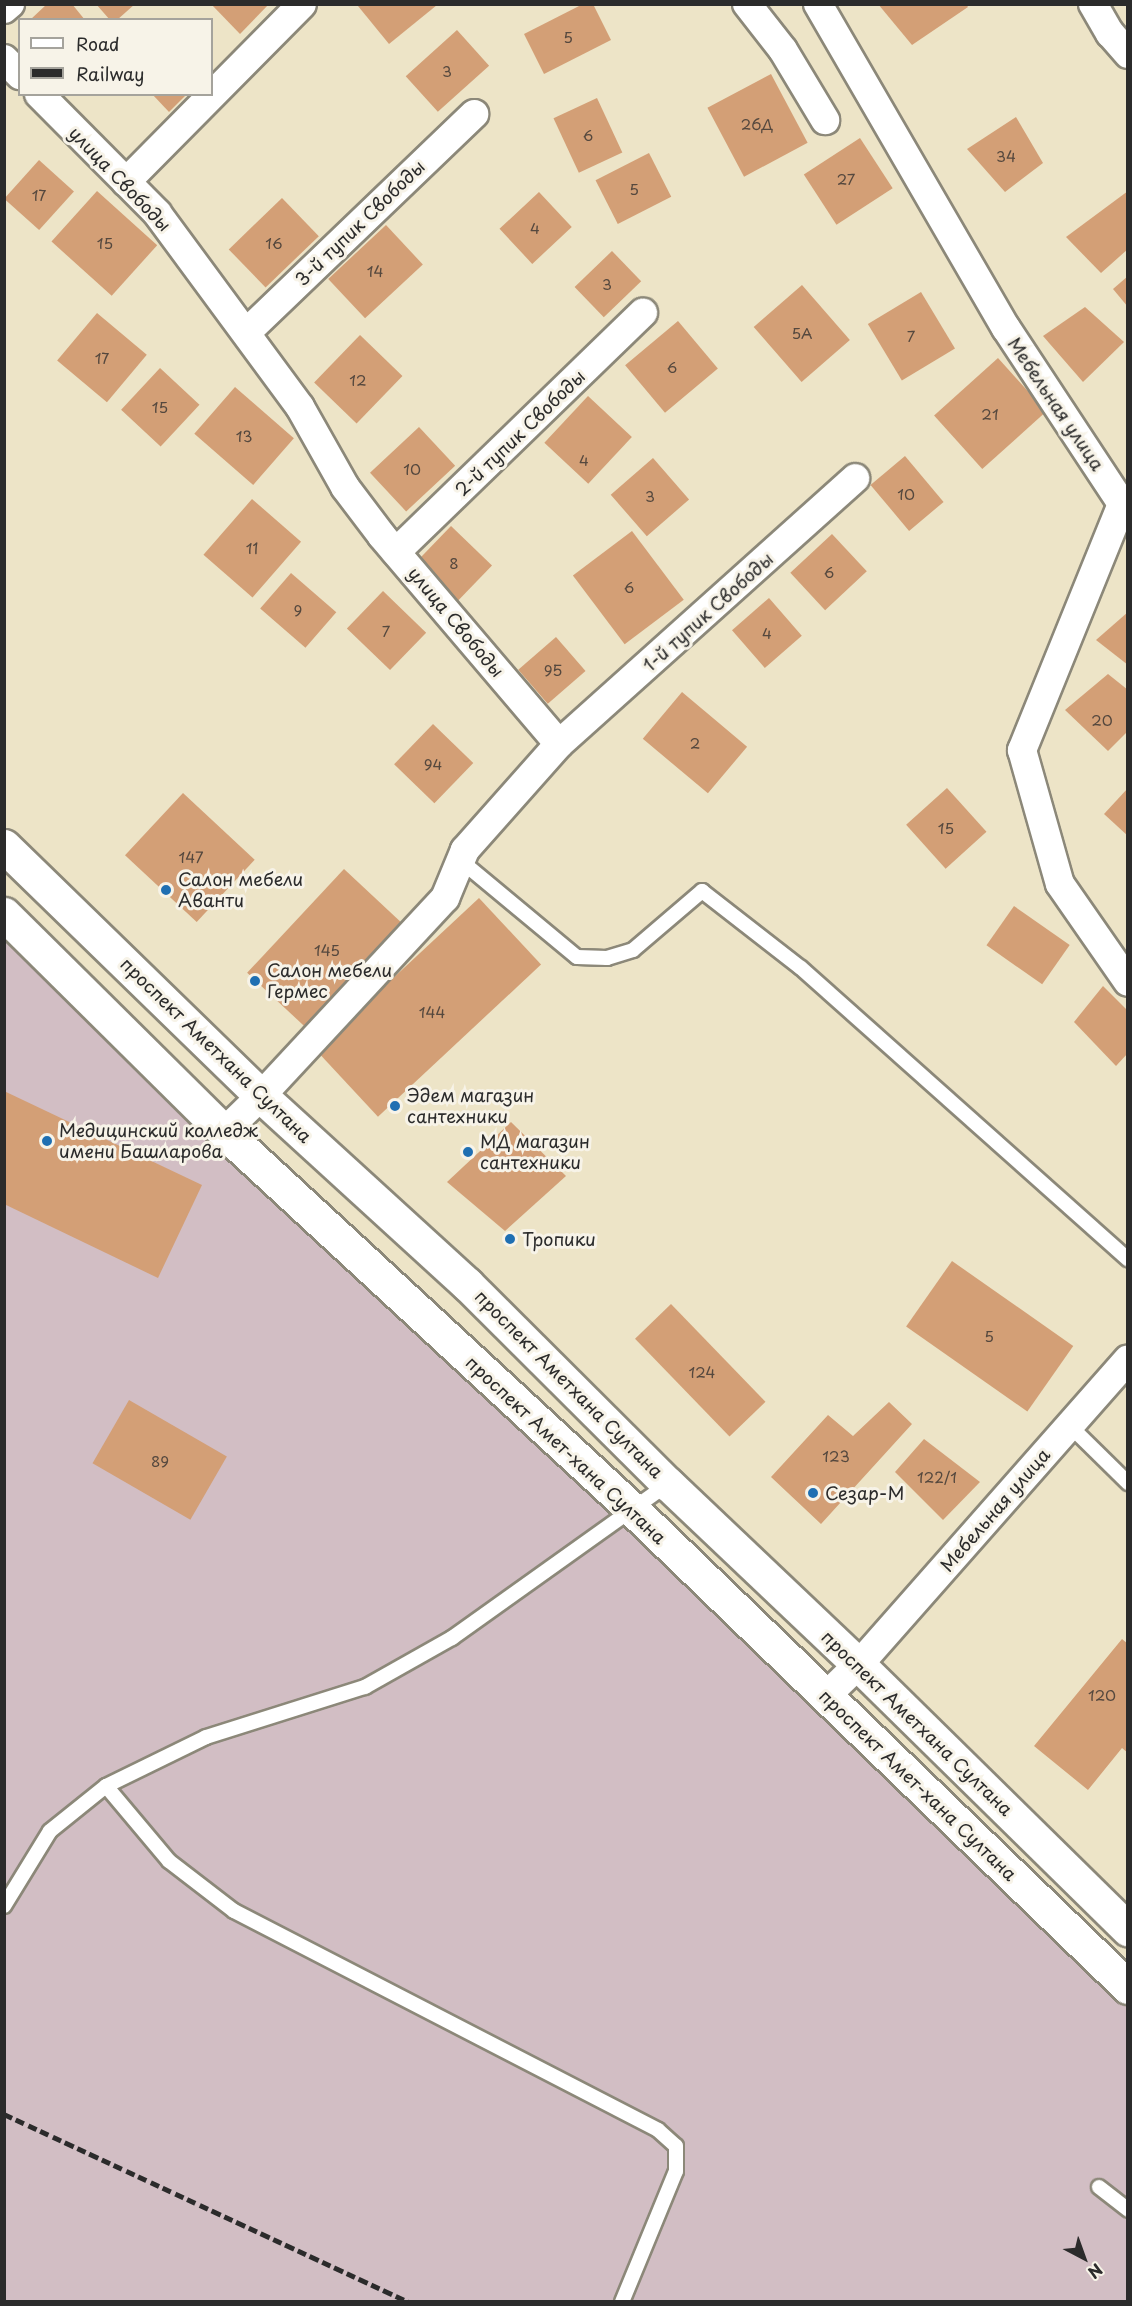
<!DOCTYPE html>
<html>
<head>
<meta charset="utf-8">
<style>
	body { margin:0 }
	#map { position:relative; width:1132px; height:2306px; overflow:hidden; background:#ede4c7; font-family:"Playpen Sans",sans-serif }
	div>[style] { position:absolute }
	.industrial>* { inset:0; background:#d2bec4 }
	.building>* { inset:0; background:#d39f76; transform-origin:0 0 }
	.roads { filter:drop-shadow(2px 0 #8c8879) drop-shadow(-2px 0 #8c8879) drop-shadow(0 2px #8c8879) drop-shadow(0 -2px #8c8879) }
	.lane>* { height:14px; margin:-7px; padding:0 7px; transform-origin:7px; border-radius:7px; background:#fff }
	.street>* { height:28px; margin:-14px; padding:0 14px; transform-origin:14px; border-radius:14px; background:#fff }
	.primary>* { height:33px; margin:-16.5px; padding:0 16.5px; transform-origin:16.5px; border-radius:16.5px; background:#fff }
	.rail>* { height:4.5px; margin-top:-2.25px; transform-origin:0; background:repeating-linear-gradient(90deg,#2b2b2b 0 9px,transparent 0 13.5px) }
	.dots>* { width:16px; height:16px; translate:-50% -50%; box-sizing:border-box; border:3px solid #f7f3e8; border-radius:50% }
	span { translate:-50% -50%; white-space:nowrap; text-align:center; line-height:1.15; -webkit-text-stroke:6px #f7f3e8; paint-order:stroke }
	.number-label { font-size:15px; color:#55483e }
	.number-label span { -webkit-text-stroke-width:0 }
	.street-label { font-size:18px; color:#2b2b2b }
	.poi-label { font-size:18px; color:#2b2b2b }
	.left { translate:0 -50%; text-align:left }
	.frame { position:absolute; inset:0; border:6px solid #2b2b2b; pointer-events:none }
	.legend { position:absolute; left:18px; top:18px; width:195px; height:78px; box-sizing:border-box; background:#f7f3e8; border:2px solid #a5a39c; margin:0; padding:8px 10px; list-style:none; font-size:18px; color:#2b2b2b }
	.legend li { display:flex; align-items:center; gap:12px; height:30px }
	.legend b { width:30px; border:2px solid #a5a39c }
	.north { position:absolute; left:1054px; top:2228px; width:60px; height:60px; -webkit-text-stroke:4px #f7f3e8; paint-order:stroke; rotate:139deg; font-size:16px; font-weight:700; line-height:24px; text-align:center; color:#2b2b2b }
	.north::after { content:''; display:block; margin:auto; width:21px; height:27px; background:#2b2b2b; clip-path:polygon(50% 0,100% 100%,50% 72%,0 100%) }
</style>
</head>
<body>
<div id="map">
	<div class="industrial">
		<i style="clip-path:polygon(4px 931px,1127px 2003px,1127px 2301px,5px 2301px)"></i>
	</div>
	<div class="building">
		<i style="clip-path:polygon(47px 4px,72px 4px,85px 20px,30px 20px)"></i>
		<i style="clip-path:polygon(96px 4px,135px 4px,117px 20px,110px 20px)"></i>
		<i style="clip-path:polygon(211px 4px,269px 4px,240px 34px)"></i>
		<i style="clip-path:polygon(583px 4px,593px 4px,611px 40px,544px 74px,524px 34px)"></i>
		<i style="clip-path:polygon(878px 4px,966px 4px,968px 7px,912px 45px)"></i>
		<i style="clip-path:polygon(360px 5px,437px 5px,389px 44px,358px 6px)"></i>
		<i style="left:457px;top:30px;width:48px;height:69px;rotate:48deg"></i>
		<i style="left:771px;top:74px;width:78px;height:72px;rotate:62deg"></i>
		<i style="clip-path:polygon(152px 94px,187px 94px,169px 112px)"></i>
		<i style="left:597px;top:98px;width:60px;height:48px;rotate:65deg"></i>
		<i style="clip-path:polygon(1016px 117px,1043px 163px,1005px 192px,967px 149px)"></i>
		<i style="left:860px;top:138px;width:60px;height:67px;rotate:57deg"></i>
		<i style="left:649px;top:153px;width:49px;height:60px;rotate:63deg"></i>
		<i style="left:39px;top:160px;width:47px;height:52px;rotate:42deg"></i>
		<i style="left:97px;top:191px;width:81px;height:68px;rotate:42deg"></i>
		<i style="clip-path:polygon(1128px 191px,1128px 249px,1101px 273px,1066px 237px)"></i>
		<i style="left:539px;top:192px;width:48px;height:54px;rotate:47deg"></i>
		<i style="left:282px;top:198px;width:53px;height:74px;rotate:46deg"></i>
		<i style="left:386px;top:225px;width:54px;height:79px;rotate:47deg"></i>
		<i style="left:612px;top:251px;width:42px;height:52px;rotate:46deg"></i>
		<i style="clip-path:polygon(1128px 276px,1128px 307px,1113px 289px)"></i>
		<i style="left:802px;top:285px;width:73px;height:64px;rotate:49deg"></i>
		<i style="left:921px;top:292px;width:66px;height:62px;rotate:59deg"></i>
		<i style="clip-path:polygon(1085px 307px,1124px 342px,1083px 382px,1043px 336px)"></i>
		<i style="left:97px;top:313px;width:65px;height:62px;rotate:40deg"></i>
		<i style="left:678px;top:321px;width:62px;height:69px;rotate:50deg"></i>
		<i style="left:360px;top:335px;width:59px;height:66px;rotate:44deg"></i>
		<i style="left:998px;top:358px;width:72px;height:86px;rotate:48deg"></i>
		<i style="left:160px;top:368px;width:54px;height:57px;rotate:43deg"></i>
		<i style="left:235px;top:387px;width:78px;height:62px;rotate:41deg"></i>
		<i style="left:588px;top:396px;width:60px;height:64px;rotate:43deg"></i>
		<i style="left:419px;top:427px;width:53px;height:67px;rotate:47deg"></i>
		<i style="left:905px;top:456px;width:60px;height:45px;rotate:50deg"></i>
		<i style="left:653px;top:458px;width:55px;height:56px;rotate:49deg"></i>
		<i style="left:252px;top:499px;width:65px;height:74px;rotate:41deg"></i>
		<i style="left:451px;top:526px;width:57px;height:49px;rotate:44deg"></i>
		<i style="left:632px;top:531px;width:86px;height:74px;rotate:53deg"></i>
		<i style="left:832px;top:534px;width:51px;height:57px;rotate:47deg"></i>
		<i style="left:291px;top:573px;width:60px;height:47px;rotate:41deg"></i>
		<i style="left:383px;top:591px;width:60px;height:52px;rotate:44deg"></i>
		<i style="left:769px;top:598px;width:50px;height:49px;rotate:49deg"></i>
		<i style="clip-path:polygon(1128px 612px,1128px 665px,1096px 640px)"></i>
		<i style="left:556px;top:637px;width:45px;height:50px;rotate:49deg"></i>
		<i style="clip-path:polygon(1108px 674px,1128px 690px,1128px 731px,1108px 751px,1065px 710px)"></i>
		<i style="left:682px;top:692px;width:85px;height:61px;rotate:40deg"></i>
		<i style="left:433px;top:724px;width:56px;height:56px;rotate:44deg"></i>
		<i style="left:947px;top:788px;width:59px;height:55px;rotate:48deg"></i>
		<i style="clip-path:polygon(1128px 788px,1128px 836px,1104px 814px)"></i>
		<i style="left:183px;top:793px;width:98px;height:85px;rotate:43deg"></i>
		<i style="left:344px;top:869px;width:82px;height:142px;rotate:43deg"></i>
		<i style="left:479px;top:898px;width:91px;height:223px;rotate:47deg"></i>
		<i style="left:1014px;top:906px;width:68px;height:48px;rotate:35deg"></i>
		<i style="clip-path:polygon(1103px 986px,1128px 1011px,1128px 1053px,1116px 1066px,1074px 1022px)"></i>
		<i style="clip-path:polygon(4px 1091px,202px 1185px,158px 1278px,4px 1204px)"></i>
		<i style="clip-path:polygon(511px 1122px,566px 1176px,505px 1231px,447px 1182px)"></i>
		<i style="left:952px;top:1261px;width:148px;height:80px;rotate:35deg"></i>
		<i style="left:671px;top:1304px;width:136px;height:50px;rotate:46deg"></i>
		<i style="left:129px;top:1400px;width:113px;height:73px;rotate:30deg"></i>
		<i style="clip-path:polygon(889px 1402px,912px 1424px,821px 1524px,771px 1477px,828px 1415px,853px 1436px)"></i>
		<i style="clip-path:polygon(924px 1439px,980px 1482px,943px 1520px,895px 1472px)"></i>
		<i style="clip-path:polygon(1122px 1639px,1128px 1644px,1128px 1753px,1122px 1748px,1088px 1790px,1034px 1746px)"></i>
	</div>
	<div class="roads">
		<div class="lane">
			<i style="left:460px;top:860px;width:152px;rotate:39.7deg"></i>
			<i style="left:577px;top:957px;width:30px;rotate:2deg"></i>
			<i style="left:607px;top:958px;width:27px;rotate:-17deg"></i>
			<i style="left:633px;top:950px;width:91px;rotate:-40.5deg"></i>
			<i style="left:702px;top:891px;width:125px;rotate:37.9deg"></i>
			<i style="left:801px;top:968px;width:438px;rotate:41.7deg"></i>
			<i style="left:1069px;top:1425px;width:83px;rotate:44.5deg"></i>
			<i style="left:106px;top:1786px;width:98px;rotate:50deg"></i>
			<i style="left:169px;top:1861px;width:82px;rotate:37.6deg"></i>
			<i style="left:234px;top:1911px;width:477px;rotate:27.3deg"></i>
			<i style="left:658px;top:2130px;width:24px;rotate:42deg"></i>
			<i style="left:676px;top:2146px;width:25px;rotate:90deg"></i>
			<i style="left:676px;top:2171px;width:142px;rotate:112.4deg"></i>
			<i style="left:4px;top:1906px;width:88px;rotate:-58.5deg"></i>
			<i style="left:50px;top:1831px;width:72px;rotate:-38.8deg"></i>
			<i style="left:106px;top:1786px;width:111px;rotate:-26.1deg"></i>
			<i style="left:206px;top:1737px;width:167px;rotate:-17.5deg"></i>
			<i style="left:365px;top:1687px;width:100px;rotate:-29.4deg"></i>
			<i style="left:452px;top:1638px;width:265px;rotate:-35.5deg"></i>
			<i style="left:1099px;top:2187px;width:37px;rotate:38deg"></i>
		</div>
		<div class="street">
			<i style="left:747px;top:4px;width:58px;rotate:52deg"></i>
			<i style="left:783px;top:50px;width:82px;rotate:59deg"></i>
			<i style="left:818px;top:4px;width:375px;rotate:59.9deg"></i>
			<i style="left:1006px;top:328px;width:211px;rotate:56.6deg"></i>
			<i style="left:1122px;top:504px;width:266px;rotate:112.1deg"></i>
			<i style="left:1022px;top:750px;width:139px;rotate:74.2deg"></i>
			<i style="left:1060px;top:884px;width:119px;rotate:55.2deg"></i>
			<i style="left:1093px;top:4px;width:34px;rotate:60deg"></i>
			<i style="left:1110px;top:33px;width:28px;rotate:49deg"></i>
			<i style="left:4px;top:9px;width:8px;rotate:-40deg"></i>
			<i style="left:4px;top:59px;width:23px;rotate:45deg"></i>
			<i style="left:39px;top:94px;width:168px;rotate:45.2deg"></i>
			<i style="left:157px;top:213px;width:241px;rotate:53.6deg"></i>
			<i style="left:300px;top:407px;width:92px;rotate:60.6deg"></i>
			<i style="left:345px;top:487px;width:61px;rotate:52.9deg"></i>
			<i style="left:382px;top:536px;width:273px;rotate:49.6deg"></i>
			<i style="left:559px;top:744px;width:142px;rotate:131.6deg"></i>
			<i style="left:465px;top:850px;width:52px;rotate:112.6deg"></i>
			<i style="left:445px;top:898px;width:270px;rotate:132.9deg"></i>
			<i style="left:261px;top:1096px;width:52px;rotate:135.8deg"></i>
			<i style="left:126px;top:182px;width:250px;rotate:-45.3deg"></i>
			<i style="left:247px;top:332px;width:315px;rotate:-43.8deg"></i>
			<i style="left:396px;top:552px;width:344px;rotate:-44.1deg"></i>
			<i style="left:559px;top:744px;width:398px;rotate:-41.9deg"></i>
			<i style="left:862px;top:1668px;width:7px;rotate:-90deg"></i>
			<i style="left:862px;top:1661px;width:402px;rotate:-48.6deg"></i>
			<i style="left:826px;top:1696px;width:50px;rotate:-44.2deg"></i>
		</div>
		<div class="primary">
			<i style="left:4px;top:846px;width:359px;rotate:44.2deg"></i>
			<i style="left:261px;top:1096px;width:279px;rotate:42.4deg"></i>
			<i style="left:467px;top:1284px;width:284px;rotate:44.9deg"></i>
			<i style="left:668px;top:1484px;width:267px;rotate:43.5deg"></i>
			<i style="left:862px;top:1668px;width:373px;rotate:44.5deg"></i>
			<i style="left:4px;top:914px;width:310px;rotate:44.7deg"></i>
			<i style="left:224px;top:1132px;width:556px;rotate:42.74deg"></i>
			<i style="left:632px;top:1509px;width:689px;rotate:43.94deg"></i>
		</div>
	</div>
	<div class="rail">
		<i style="left:4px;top:2114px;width:447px;rotate:24.9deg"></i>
	</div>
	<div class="dots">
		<i style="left:166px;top:890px;background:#1f6fb2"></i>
		<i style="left:255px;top:981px;background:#1f6fb2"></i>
		<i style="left:395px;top:1106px;background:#1f6fb2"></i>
		<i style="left:47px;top:1141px;background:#1f6fb2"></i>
		<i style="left:468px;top:1152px;background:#1f6fb2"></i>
		<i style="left:510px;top:1239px;background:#1f6fb2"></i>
		<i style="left:813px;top:1493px;background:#1f6fb2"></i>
	</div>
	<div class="number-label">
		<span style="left:568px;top:37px">5</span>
		<span style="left:447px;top:71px">3</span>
		<span style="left:757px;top:124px">26Д</span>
		<span style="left:588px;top:135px">6</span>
		<span style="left:1006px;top:156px">34</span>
		<span style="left:846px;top:179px">27</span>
		<span style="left:634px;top:189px">5</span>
		<span style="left:39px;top:195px">17</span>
		<span style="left:535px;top:228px">4</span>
		<span style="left:105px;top:243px">15</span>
		<span style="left:274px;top:243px">16</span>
		<span style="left:375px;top:271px">14</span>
		<span style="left:607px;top:284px">3</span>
		<span style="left:802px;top:333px">5А</span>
		<span style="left:911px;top:336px">7</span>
		<span style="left:102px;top:358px">17</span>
		<span style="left:672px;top:367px">6</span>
		<span style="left:358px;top:380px">12</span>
		<span style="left:160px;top:407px">15</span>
		<span style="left:990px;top:414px">21</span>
		<span style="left:244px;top:436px">13</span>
		<span style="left:584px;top:460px">4</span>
		<span style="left:412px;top:469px">10</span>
		<span style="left:906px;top:494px">10</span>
		<span style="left:650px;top:496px">3</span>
		<span style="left:252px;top:548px">11</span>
		<span style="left:454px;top:563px">8</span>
		<span style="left:829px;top:572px">6</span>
		<span style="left:629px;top:587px">6</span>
		<span style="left:298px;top:610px">9</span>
		<span style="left:386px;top:631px">7</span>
		<span style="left:767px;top:633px">4</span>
		<span style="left:553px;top:670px">95</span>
		<span style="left:1102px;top:720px">20</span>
		<span style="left:695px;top:743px">2</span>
		<span style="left:433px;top:764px">94</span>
		<span style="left:946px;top:828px">15</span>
		<span style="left:191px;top:857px">147</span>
		<span style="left:327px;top:950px">145</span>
		<span style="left:432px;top:1012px">144</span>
		<span style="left:989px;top:1336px">5</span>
		<span style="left:702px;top:1372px">124</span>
		<span style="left:836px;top:1456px">123</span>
		<span style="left:160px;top:1461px">89</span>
		<span style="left:937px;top:1477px">122/1</span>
		<span style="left:1102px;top:1695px">120</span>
	</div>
	<div class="street-label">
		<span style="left:120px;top:179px;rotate:46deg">улица Свободы</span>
		<span style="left:360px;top:223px;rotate:-44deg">3-й тупик Свободы</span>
		<span style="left:1056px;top:404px;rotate:56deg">Мебельная улица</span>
		<span style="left:520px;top:433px;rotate:-44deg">2-й тупик Свободы</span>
		<span style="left:708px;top:612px;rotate:-42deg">1-й тупик Свободы</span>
		<span style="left:456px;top:622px;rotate:50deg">улица Свободы</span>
		<span style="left:216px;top:1050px;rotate:44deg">проспект Аметхана Султана</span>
		<span style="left:569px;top:1384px;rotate:45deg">проспект Аметхана Султана</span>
		<span style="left:566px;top:1450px;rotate:43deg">проспект Амет-хана Султана</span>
		<span style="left:995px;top:1510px;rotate:-49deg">Мебельная улица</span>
		<span style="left:917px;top:1723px;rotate:44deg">проспект Аметхана Султана</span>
		<span style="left:918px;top:1785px;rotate:44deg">проспект Амет-хана Султана</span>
	</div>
	<div class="poi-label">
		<span class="left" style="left:178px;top:890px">Салон мебели<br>Аванти</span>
		<span class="left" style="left:267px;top:981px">Салон мебели<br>Гермес</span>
		<span class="left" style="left:407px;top:1106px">Эдем магазин<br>сантехники</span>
		<span class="left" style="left:59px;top:1141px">Медицинский колледж<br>имени Башларова</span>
		<span class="left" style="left:480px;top:1152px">МД магазин<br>сантехники</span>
		<span class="left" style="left:522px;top:1239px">Тропики</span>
		<span class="left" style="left:825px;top:1493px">Сезар-М</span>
	</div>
	<div class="frame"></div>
	<ul class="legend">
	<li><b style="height:8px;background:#fff"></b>Road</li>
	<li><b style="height:8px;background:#2b2b2b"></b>Railway</li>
	</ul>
	<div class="north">N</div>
</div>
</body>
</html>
